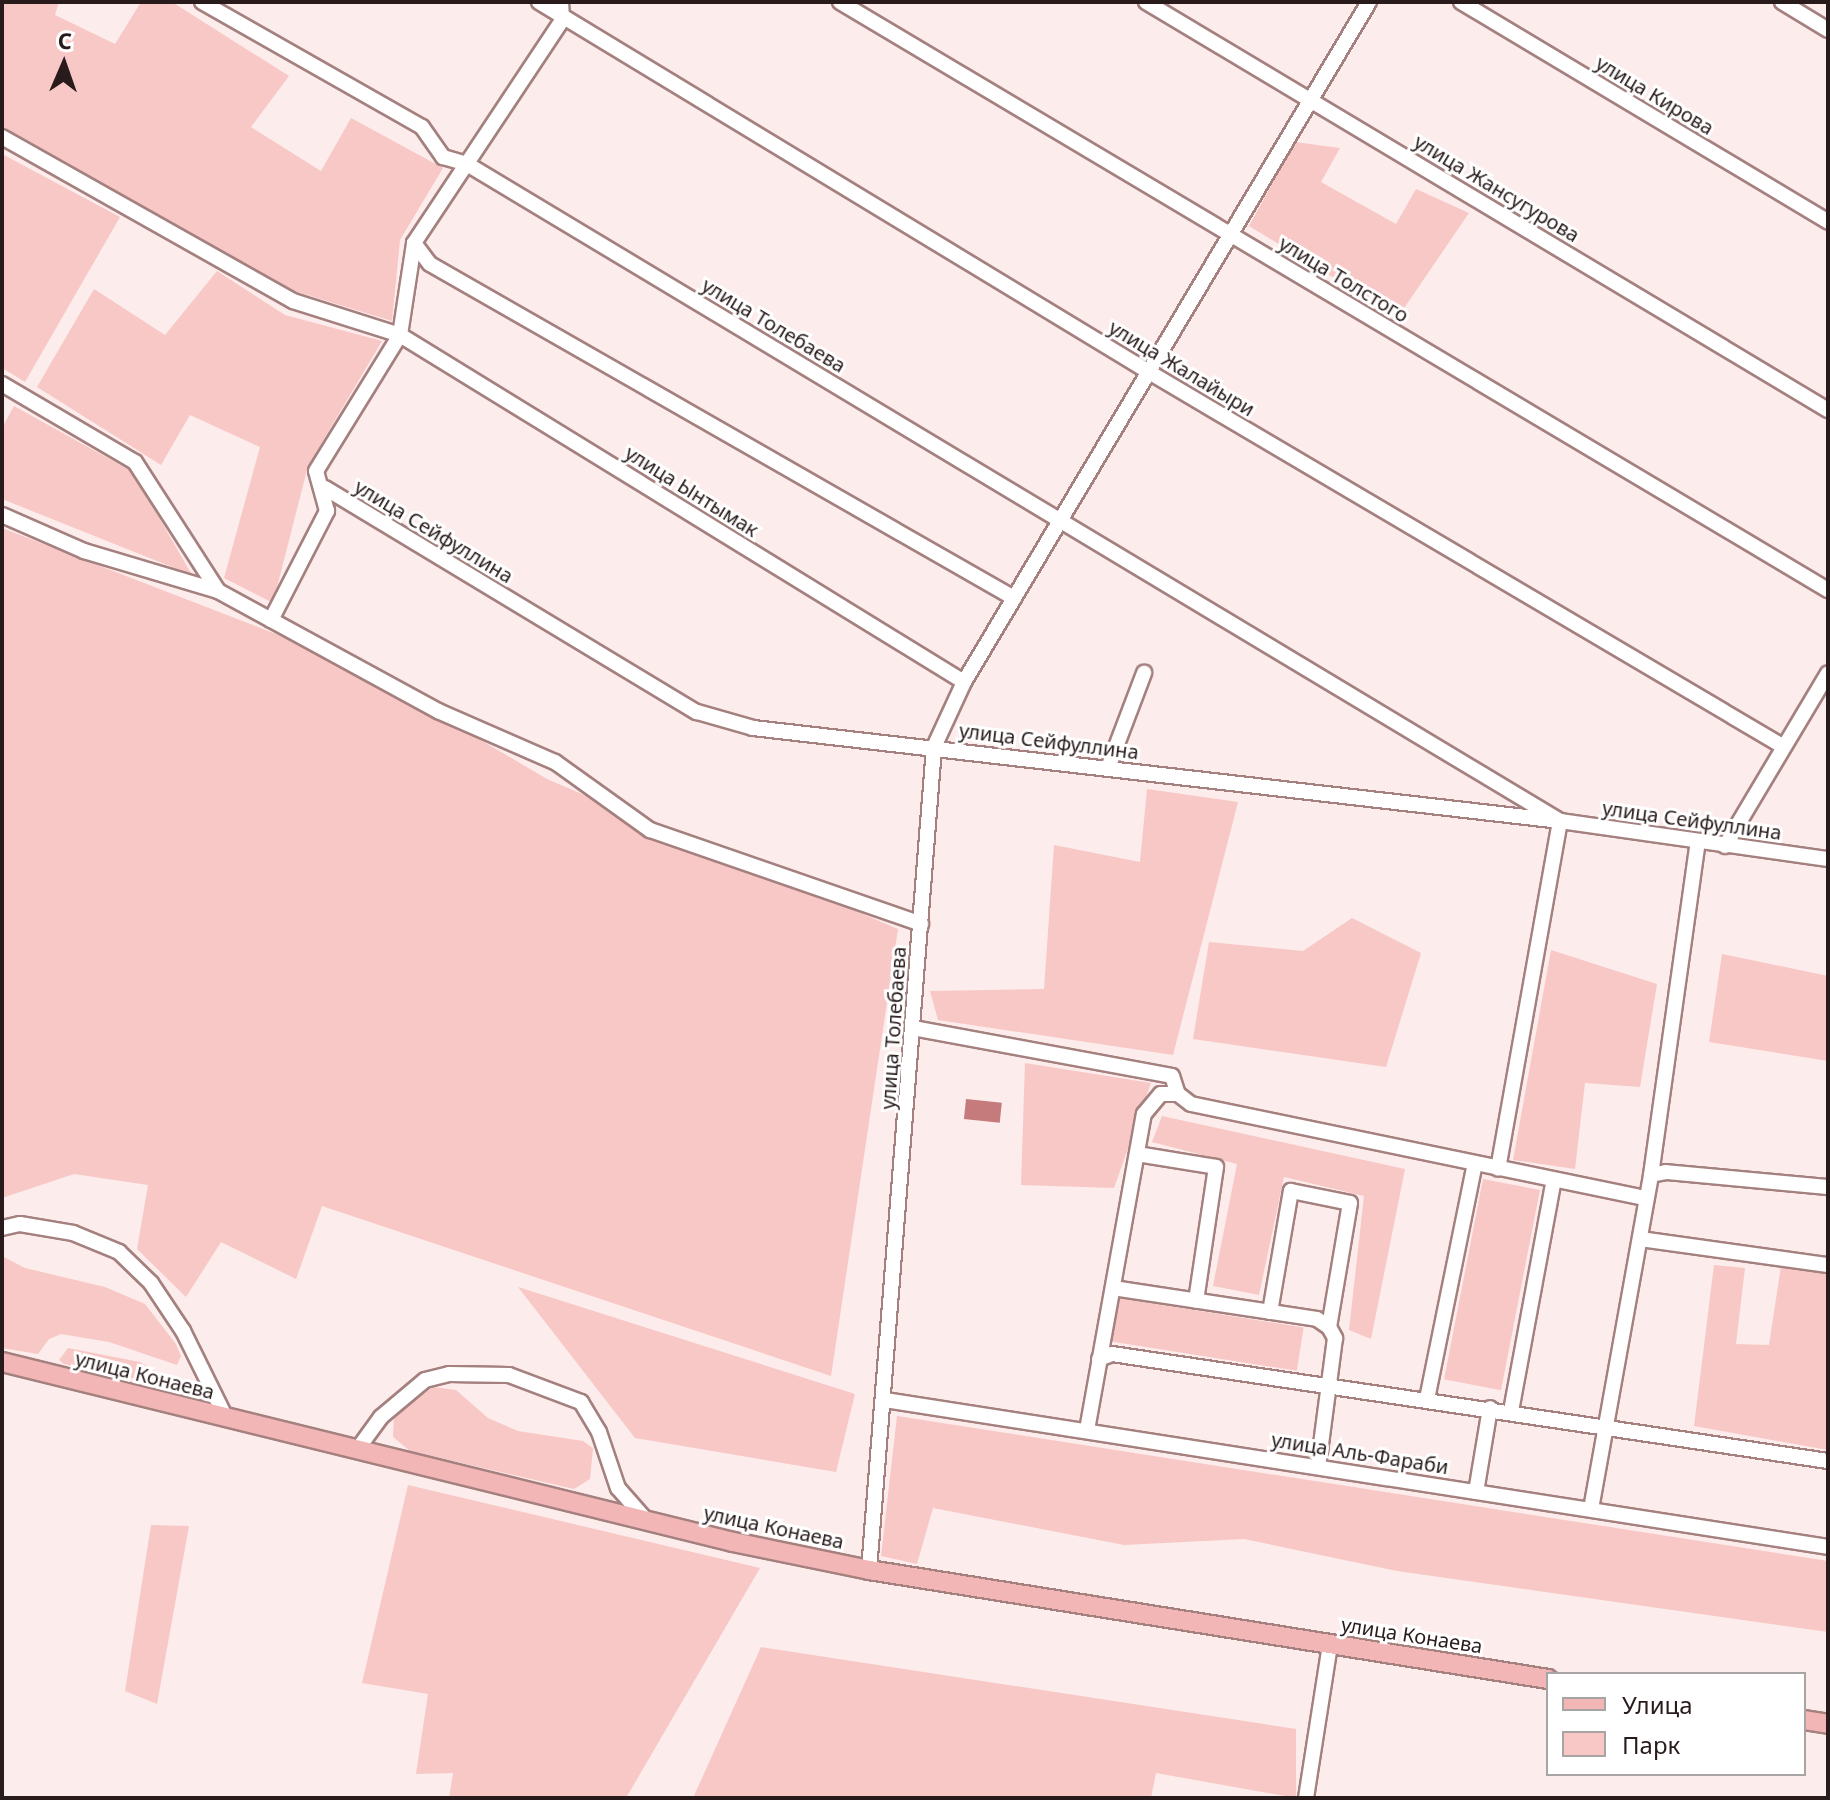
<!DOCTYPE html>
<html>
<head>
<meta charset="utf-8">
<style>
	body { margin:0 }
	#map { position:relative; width:1830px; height:1800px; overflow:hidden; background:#fceceb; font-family:"Noto Sans",sans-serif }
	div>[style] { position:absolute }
	.green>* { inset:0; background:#f8c8c6; transform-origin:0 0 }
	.water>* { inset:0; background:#c57b7b; transform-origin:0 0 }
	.roads { filter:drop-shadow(2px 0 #a4807f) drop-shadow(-2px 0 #a4807f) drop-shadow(0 2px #a4807f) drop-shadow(0 -2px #a4807f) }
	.minor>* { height:14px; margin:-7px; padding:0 7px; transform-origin:7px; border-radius:7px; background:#fff }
	.major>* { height:18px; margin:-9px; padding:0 9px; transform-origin:9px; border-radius:9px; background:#f3b6b7 }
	span { translate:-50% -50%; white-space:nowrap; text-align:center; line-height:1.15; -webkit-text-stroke:6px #fff; paint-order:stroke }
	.street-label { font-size:20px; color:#291b1b }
	.frame { position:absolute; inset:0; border:4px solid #291b1b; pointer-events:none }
	.legend { position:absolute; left:1546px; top:1672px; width:260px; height:104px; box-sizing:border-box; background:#fff; border:2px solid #a9a4a4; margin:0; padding:10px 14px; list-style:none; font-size:24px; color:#291b1b }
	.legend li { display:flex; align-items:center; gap:16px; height:40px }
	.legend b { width:40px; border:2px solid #a9a4a4 }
	.north { position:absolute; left:24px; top:24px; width:80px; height:80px; -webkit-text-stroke:6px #fff; paint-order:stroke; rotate:2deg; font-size:22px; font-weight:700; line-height:32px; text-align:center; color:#291b1b }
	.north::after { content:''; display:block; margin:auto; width:28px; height:36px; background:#291b1b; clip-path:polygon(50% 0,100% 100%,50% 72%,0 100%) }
</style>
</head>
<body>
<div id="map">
	<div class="green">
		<i style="clip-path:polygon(2px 2px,59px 2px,55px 15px,115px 44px,141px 2px,172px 2px,289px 76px,251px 127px,321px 171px,351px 118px,443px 168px,400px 240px,392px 321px,294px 291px,2px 126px)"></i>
		<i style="clip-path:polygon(1295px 142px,1340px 148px,1321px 182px,1396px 224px,1416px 189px,1469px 213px,1398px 317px,1249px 226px)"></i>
		<i style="clip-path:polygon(2px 154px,120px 217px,25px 382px,2px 368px)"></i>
		<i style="clip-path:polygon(217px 271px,285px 315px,382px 341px,308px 466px,273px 603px,224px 578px,260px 447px,190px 415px,161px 465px,37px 387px,94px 289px,165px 335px)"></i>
		<i style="clip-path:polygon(14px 406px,133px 472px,192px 575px,2px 499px,2px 428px)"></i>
		<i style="clip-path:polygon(2px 528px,348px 662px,547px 779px,898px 929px,831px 1376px,322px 1206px,296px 1279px,221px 1242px,186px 1297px,137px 1249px,148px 1185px,74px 1174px,2px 1198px)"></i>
		<i style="clip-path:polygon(1147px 789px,1238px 802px,1173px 1055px,938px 1020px,930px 991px,1044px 989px,1054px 845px,1140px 862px)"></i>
		<i style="clip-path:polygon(1352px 918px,1421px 953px,1386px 1067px,1193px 1039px,1209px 942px,1303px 951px)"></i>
		<i style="clip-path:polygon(1551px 950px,1657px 984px,1640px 1087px,1585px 1083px,1575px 1169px,1513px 1160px)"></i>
		<i style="clip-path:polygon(1722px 954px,1828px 976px,1828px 1061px,1709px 1042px)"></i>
		<i style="clip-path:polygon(1025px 1063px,1151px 1083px,1114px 1188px,1021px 1185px)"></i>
		<i style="clip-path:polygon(1162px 1116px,1405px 1169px,1371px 1339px,1349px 1330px,1364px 1196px,1284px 1177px,1259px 1295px,1213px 1286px,1237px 1164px,1152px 1142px)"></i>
		<i style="left:1483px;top:1179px;width:58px;height:204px;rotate:11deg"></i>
		<i style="clip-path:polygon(2px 1256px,25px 1268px,105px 1287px,145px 1304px,176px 1344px,181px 1356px,177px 1365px,109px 1342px,61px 1334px,49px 1339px,38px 1354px,2px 1348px)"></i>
		<i style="clip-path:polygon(1714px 1265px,1745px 1268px,1736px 1344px,1769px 1345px,1781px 1266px,1828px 1274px,1828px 1450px,1694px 1426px)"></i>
		<i style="clip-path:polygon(518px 1287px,855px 1394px,836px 1472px,635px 1438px)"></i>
		<i style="left:1118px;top:1298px;width:188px;height:44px;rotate:9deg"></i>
		<i style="clip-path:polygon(68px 1348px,140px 1362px,156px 1371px,160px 1384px,64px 1364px,59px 1360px)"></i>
		<i style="clip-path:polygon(433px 1387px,456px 1390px,488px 1418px,518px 1431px,583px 1441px,593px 1448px,590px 1479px,574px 1489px,410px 1451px,393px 1437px,394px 1415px)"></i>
		<i style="clip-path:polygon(897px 1416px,1828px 1561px,1828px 1632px,1397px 1571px,1244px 1539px,1124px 1545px,933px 1508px,917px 1564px,881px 1556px)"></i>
		<i style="clip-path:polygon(408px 1485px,760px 1568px,626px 1798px,449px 1798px,453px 1773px,416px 1774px,428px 1694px,362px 1683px)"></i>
		<i style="clip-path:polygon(151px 1525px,189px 1526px,157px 1704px,125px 1691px)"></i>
		<i style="clip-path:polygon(761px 1647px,1296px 1729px,1296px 1798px,1156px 1773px,1151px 1798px,693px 1798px)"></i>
	</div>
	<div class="water">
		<i style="left:966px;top:1099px;width:36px;height:20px;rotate:6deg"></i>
	</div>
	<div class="roads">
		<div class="minor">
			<i style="left:202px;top:2px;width:253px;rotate:29.6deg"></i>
			<i style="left:422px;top:127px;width:37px;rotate:55deg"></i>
			<i style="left:443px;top:157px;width:25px;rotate:16deg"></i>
			<i style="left:467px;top:164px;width:1275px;rotate:31.01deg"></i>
			<i style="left:1560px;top:821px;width:353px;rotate:100.1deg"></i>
			<i style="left:539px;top:2px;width:713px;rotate:31.24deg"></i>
			<i style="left:1149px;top:372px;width:737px;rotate:30.56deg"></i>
			<i style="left:840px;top:2px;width:1150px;rotate:30.76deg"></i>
			<i style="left:1146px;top:2px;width:795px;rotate:30.89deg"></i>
			<i style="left:1461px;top:2px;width:428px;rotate:30.9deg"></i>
			<i style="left:1782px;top:2px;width:54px;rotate:31.3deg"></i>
			<i style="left:2px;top:137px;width:334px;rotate:29.4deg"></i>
			<i style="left:293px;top:301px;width:112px;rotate:17.6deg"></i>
			<i style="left:400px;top:335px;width:662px;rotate:31.6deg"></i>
			<i style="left:414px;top:243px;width:26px;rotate:53deg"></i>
			<i style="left:430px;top:264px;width:673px;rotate:29.77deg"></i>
			<i style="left:2px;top:384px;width:154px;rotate:30.4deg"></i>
			<i style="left:135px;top:462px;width:153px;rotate:57.2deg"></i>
			<i style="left:218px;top:591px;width:251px;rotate:28.6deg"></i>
			<i style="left:438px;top:711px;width:128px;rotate:23.6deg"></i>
			<i style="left:555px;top:762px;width:117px;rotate:35.6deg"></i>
			<i style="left:650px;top:830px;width:287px;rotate:19.1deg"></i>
			<i style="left:325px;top:488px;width:434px;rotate:31.1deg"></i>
			<i style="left:697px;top:712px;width:58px;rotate:15.9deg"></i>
			<i style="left:753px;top:728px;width:812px;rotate:6.57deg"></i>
			<i style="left:1560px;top:821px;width:271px;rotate:8.1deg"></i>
			<i style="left:2px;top:515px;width:90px;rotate:23.7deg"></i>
			<i style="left:84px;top:551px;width:140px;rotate:16.6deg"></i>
			<i style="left:271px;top:620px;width:123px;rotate:-62.8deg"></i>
			<i style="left:327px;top:511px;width:41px;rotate:-105.4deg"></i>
			<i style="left:316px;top:471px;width:160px;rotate:-58.3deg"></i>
			<i style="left:400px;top:335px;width:93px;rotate:-81.3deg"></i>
			<i style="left:414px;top:243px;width:268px;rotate:-56.4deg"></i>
			<i style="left:562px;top:20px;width:18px;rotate:-93deg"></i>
			<i style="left:1108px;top:768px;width:102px;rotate:-69.2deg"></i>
			<i style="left:1725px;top:846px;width:201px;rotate:-59.2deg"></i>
			<i style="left:913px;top:1028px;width:263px;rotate:10.5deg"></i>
			<i style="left:1172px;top:1076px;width:19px;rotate:72deg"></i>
			<i style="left:1178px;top:1094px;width:16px;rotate:38deg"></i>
			<i style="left:1191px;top:1104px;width:465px;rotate:11.7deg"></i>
			<i style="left:1137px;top:1154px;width:80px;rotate:9.3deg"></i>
			<i style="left:1216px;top:1167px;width:135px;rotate:98.5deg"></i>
			<i style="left:1651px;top:1175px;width:336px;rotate:-82deg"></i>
			<i style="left:2px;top:1228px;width:18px;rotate:-13deg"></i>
			<i style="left:20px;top:1224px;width:54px;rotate:9.6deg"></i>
			<i style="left:73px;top:1233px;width:50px;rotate:22.4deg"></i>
			<i style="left:119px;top:1252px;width:45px;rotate:44.1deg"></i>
			<i style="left:151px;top:1283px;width:58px;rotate:56.3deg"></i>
			<i style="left:183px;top:1331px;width:97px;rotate:63.7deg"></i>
			<i style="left:1640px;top:1239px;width:190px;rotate:7.9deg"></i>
			<i style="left:1113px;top:1288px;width:206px;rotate:8.6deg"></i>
			<i style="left:1317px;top:1319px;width:14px;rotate:34deg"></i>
			<i style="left:1329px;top:1327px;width:13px;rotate:61deg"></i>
			<i style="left:1335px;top:1338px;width:130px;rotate:97.5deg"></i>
			<i style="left:1270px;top:1312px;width:123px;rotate:-80.2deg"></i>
			<i style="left:1291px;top:1191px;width:60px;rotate:11.5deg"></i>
			<i style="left:1350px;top:1203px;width:126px;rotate:99.6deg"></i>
			<i style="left:1099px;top:1359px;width:14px;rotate:-21deg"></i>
			<i style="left:1112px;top:1354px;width:724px;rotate:8.5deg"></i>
			<i style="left:1427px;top:1399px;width:240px;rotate:-78.5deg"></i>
			<i style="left:885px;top:1400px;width:954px;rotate:8.86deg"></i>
			<i style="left:1511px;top:1411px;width:235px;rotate:-79.5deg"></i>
			<i style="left:1087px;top:1430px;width:321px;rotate:-79.8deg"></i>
			<i style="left:1144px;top:1114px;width:26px;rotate:-50deg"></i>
			<i style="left:1161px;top:1094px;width:17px"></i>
			<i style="left:357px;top:1450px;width:41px;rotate:-54deg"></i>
			<i style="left:381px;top:1417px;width:57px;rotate:-40.1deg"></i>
			<i style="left:425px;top:1380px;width:25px;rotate:-14deg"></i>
			<i style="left:449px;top:1374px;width:60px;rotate:1deg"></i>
			<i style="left:509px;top:1375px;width:77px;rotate:20.6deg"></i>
			<i style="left:581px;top:1402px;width:35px;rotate:59deg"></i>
			<i style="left:599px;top:1432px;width:59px;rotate:71.3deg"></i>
			<i style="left:618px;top:1488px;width:44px;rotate:48.7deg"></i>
			<i style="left:1476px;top:1492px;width:85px;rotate:-80.5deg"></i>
			<i style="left:1591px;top:1509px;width:339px;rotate:-79.8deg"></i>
			<i style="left:1651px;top:1175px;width:15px;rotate:-11deg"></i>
			<i style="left:1666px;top:1172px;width:163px;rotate:5.3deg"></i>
			<i style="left:869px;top:1570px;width:826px;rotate:-85.48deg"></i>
			<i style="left:934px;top:747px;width:72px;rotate:-65.2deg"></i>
			<i style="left:964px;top:682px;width:791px;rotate:-59.22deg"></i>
			<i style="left:1306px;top:1798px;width:156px;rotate:-81.1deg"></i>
		</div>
		<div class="major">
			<i style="left:2px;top:1362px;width:753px;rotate:13.83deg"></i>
			<i style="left:733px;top:1542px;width:139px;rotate:11.6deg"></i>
			<i style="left:869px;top:1570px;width:688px;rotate:9.12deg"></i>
			<i style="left:1804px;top:1720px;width:24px;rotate:9deg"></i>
		</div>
	</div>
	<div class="street-label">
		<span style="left:1655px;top:95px;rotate:31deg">улица Кирова</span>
		<span style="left:1497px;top:188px;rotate:31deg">улица Жансугурова</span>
		<span style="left:1344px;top:279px;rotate:31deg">улица Толстого</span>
		<span style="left:774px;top:325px;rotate:31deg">улица Толебаева</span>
		<span style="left:1182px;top:368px;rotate:31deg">улица Жалайыри</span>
		<span style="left:692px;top:491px;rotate:32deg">улица Ынтымак</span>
		<span style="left:434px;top:531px;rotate:31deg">улица Сейфуллина</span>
		<span style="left:1049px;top:741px;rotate:7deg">улица Сейфуллина</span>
		<span style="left:1692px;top:820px;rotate:8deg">улица Сейфуллина</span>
		<span style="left:893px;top:1028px;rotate:-86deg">улица Толебаева</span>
		<span style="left:145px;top:1375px;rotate:14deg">улица Конаева</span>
		<span style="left:1360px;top:1453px;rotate:9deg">улица Аль-Фараби</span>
		<span style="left:774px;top:1527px;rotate:12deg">улица Конаева</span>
		<span style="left:1412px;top:1635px;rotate:9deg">улица Конаева</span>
	</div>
	<div class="frame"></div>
	<ul class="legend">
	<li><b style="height:10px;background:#f3b6b7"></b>Улица</li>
	<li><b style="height:22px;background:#f8c8c6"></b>Парк</li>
	</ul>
	<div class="north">С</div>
</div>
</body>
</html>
